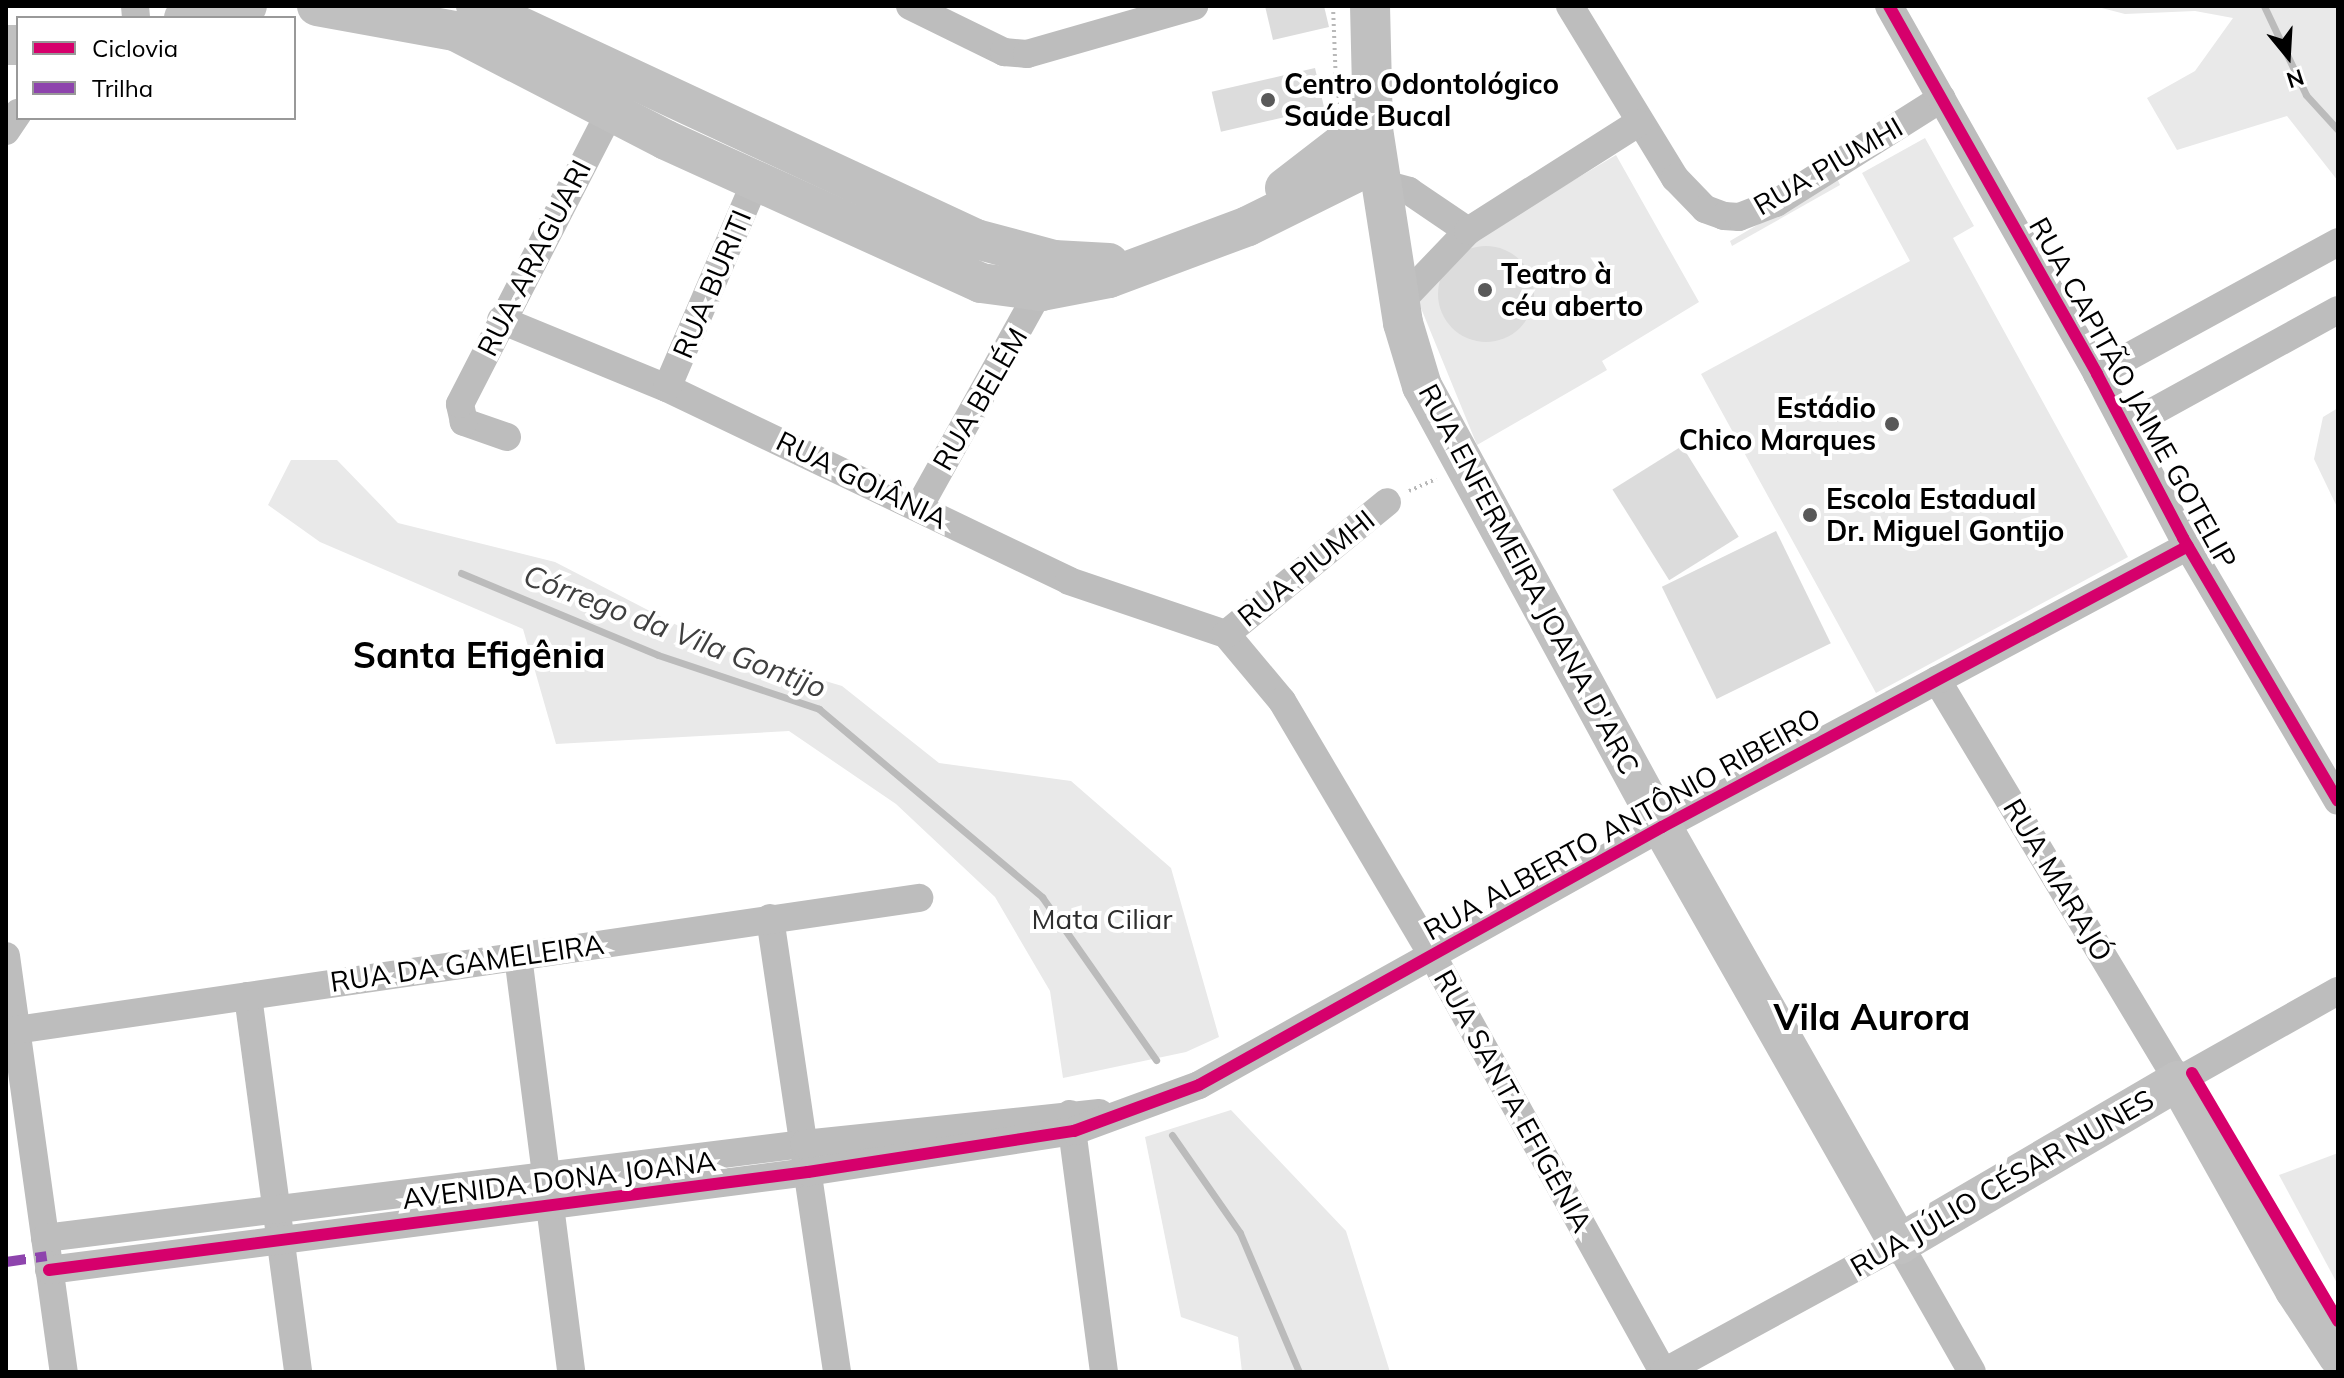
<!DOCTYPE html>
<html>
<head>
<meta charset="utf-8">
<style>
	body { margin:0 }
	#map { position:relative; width:2344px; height:1378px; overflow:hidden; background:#fff; font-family:Mulish,sans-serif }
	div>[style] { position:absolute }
	.green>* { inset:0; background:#e9e9e9 }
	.stream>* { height:7px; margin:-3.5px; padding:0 3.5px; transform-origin:3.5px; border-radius:3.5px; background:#bbb }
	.building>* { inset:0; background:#dcdcdc; transform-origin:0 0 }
	.round { border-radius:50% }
	.path>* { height:4px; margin-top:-2px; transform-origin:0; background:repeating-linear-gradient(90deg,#b8b8b8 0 2px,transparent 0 6px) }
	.minor>* { height:28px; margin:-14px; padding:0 14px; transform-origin:14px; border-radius:14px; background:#bdbdbd }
	.secondary>* { height:40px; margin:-20px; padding:0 20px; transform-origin:20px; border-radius:20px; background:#c0c0c0 }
	.quiet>* { height:10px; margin-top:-5px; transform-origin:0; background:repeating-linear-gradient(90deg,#8e44ad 0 20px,transparent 0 30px) }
	.cycleway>* { height:12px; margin:-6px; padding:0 6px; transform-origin:6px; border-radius:6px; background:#d6006c }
	.dots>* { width:22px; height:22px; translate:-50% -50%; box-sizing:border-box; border:4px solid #fff; border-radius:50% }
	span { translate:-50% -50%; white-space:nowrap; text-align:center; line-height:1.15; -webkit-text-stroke:8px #fff; paint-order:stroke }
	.poi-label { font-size:28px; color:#000; font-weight:700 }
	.left { translate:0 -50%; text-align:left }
	.right { translate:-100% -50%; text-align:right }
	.street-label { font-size:28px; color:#000 }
	.park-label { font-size:28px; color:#2e2e2e }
	.water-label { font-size:30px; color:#3f3f3f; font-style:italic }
	.district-label { font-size:36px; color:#000; font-weight:700 }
	.frame { position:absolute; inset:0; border:8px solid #000; pointer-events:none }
	.legend { position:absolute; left:16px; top:16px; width:280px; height:104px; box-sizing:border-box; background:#fff; border:2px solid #999; margin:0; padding:10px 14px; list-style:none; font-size:24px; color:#000 }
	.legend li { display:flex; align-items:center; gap:16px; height:40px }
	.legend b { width:40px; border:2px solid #999 }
	.north { position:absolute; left:2248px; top:16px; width:80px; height:80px; -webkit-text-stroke:6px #fff; paint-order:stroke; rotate:162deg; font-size:22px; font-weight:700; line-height:32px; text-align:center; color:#000 }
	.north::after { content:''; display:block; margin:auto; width:28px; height:36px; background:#000; clip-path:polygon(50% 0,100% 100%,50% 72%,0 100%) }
</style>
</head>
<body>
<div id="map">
	<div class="green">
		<i style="clip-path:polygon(2094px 6px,2338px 6px,2338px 181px,2287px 116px,2177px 150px,2147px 98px,2195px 71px,2233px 18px,2195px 11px,2125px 14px)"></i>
		<i style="clip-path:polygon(1925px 138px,1974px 226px,1953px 238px,2128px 557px,1876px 693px,1701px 374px,1910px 261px,1862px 173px)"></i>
		<i style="clip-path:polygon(1616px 155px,1699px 302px,1602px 361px,1607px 370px,1477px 445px,1416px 296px,1448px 255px)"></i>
		<i style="clip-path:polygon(1837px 178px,1840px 185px,1732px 246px,1730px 241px)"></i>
		<i style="clip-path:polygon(2338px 408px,2338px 509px,2314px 459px,2323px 417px)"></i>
		<i style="clip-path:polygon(291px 460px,337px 460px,398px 523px,555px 562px,729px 652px,842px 686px,939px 763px,1071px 781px,1171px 868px,1219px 1037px,1186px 1052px,1063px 1078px,1050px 991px,995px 897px,896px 804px,789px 731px,556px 744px,523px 629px,320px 542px,268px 505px)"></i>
		<i style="clip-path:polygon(1231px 1110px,1346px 1231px,1390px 1372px,1242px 1372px,1238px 1337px,1181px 1317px,1145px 1137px)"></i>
		<i style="clip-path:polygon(2338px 1153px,2338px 1285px,2279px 1175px)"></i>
	</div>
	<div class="stream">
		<i style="left:2264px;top:6px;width:98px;rotate:64.7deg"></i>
		<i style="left:2306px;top:95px;width:47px;rotate:47.6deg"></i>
		<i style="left:461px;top:573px;width:213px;rotate:22.6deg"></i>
		<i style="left:658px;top:655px;width:170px;rotate:18.5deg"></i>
		<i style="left:819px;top:709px;width:292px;rotate:40.1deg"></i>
		<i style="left:1042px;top:897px;width:199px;rotate:55deg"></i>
		<i style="left:1172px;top:1135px;width:119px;rotate:55.2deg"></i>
		<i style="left:1240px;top:1233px;width:151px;rotate:67deg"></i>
	</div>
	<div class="building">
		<i style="clip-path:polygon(1265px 6px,1324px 6px,1329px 27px,1273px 40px)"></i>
		<i style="left:1315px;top:68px;width:41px;height:106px;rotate:77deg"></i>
		<i class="round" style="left:1438px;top:246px;width:96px;height:96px"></i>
		<i style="left:1682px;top:446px;width:107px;height:82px;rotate:58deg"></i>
		<i style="left:1776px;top:531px;width:125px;height:127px;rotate:64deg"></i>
	</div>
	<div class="path">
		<i style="left:1333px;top:6px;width:105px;rotate:87.8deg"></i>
		<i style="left:1409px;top:491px;width:30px;rotate:-24deg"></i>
	</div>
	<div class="minor">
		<i style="left:135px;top:6px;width:12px;rotate:85deg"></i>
		<i style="left:910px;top:6px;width:105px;rotate:26.1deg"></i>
		<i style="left:1004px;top:52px;width:23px;rotate:5deg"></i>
		<i style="left:1027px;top:54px;width:174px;rotate:-16deg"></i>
		<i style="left:1570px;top:6px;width:202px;rotate:58.6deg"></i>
		<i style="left:1675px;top:178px;width:43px;rotate:45.9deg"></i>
		<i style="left:1705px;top:209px;width:20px;rotate:20deg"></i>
		<i style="left:1724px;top:216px;width:15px;rotate:4deg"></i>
		<i style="left:1739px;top:217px;width:40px;rotate:-21deg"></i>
		<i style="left:1776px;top:203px;width:196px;rotate:-32.3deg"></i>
		<i style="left:1889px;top:6px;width:423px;rotate:60.5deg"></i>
		<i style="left:2097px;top:374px;width:185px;rotate:62.3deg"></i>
		<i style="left:2183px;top:538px;width:305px;rotate:59.5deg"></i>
		<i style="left:6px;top:131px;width:22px;rotate:-56deg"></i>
		<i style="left:1380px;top:183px;width:30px;rotate:15deg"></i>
		<i style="left:1409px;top:191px;width:71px;rotate:34.1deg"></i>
		<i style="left:1401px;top:301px;width:97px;rotate:-46.3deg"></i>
		<i style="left:1468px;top:231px;width:201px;rotate:-32.4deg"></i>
		<i style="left:501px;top:320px;width:179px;rotate:22.3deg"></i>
		<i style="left:667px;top:388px;width:446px;rotate:25.6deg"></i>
		<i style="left:1069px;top:581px;width:166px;rotate:18.7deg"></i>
		<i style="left:2097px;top:374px;width:275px;rotate:-28.7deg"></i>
		<i style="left:667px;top:388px;width:226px;rotate:-66.8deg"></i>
		<i style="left:2125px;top:427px;width:243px;rotate:-28.8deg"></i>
		<i style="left:507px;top:437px;width:46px;rotate:-160.8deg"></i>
		<i style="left:464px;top:422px;width:18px;rotate:-103deg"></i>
		<i style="left:460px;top:404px;width:328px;rotate:-62.8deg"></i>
		<i style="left:919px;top:507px;width:263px;rotate:-60.9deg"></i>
		<i style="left:1226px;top:634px;width:87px;rotate:50.1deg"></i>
		<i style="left:1282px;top:701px;width:295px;rotate:59.4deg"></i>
		<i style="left:1432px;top:955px;width:477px;rotate:61deg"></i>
		<i style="left:1226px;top:634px;width:208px;rotate:-39.3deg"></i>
		<i style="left:1937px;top:680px;width:468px;rotate:59deg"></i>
		<i style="left:2178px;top:1081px;width:184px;rotate:-29.4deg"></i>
		<i style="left:770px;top:918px;width:459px;rotate:81.6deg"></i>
		<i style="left:6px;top:956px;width:420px;rotate:82.1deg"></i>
		<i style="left:518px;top:956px;width:419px;rotate:82.7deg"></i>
		<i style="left:248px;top:996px;width:379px;rotate:82.4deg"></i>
		<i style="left:16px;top:1030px;width:913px;rotate:-8.32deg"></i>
		<i style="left:1070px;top:1114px;width:260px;rotate:82.5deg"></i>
		<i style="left:45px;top:1238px;width:765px;rotate:-7.06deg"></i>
		<i style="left:804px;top:1144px;width:297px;rotate:-6deg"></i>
		<i style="left:49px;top:1270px;width:765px;rotate:-7.36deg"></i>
		<i style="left:808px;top:1172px;width:269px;rotate:-8.8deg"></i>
		<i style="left:1074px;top:1131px;width:133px;rotate:-20.2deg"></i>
		<i style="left:1199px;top:1085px;width:530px;rotate:-29.13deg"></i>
		<i style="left:1662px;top:827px;width:596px;rotate:-28.11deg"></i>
		<i style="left:1664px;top:1372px;width:268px;rotate:-28.6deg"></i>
		<i style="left:1899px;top:1244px;width:147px;rotate:60.3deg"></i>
	</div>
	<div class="secondary">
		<i style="left:317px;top:6px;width:140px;rotate:10.3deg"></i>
		<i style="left:455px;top:31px;width:237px;rotate:27.3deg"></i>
		<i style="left:666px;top:140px;width:346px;rotate:24.4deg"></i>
		<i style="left:981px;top:283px;width:61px;rotate:7.6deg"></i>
		<i style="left:1041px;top:291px;width:69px;rotate:-10.8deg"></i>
		<i style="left:1109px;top:278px;width:148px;rotate:-20.5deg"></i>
		<i style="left:1248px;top:226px;width:144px;rotate:-26.4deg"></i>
		<i style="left:476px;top:6px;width:552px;rotate:24.99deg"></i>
		<i style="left:976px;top:239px;width:81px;rotate:15.1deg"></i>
		<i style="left:1054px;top:260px;width:55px;rotate:3.1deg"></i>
		<i style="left:1370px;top:6px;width:123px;rotate:88.6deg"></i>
		<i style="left:1373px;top:129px;width:196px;rotate:81.2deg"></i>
		<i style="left:1403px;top:323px;width:66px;rotate:73.2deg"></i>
		<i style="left:1422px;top:386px;width:502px;rotate:61.44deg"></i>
		<i style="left:1662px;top:827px;width:480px;rotate:60.4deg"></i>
		<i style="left:1899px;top:1244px;width:323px;rotate:-30.3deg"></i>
		<i style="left:2178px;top:1081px;width:240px;rotate:60.8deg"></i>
		<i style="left:2295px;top:1290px;width:79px;rotate:56.9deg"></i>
		<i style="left:184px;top:18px;width:64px;rotate:-10.8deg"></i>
		<i style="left:6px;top:45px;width:12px"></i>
		<i style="left:1285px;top:188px;width:72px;rotate:-37.7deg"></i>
		<i style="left:1342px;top:144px;width:34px;rotate:-26deg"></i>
	</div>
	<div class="quiet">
		<i style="left:6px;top:1262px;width:41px;rotate:-8.3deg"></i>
	</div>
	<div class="cycleway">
		<i style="left:1889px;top:6px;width:423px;rotate:60.5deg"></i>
		<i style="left:2097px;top:374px;width:185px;rotate:62.3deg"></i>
		<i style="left:2183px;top:538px;width:305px;rotate:59.5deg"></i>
		<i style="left:2192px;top:1073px;width:288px;rotate:59.5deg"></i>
		<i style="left:49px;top:1270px;width:765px;rotate:-7.36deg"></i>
		<i style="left:808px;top:1172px;width:269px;rotate:-8.8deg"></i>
		<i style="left:1074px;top:1131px;width:133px;rotate:-20.2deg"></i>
		<i style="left:1199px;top:1085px;width:530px;rotate:-29.13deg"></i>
		<i style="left:1662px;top:827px;width:596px;rotate:-28.11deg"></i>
	</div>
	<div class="dots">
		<i style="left:1268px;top:100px;background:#595959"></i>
		<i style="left:1485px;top:290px;background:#595959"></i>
		<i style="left:1892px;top:424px;background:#595959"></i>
		<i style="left:1810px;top:515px;background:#595959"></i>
	</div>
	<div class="poi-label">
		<span class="left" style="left:1284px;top:100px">Centro Odontológico<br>Saúde Bucal</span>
		<span class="left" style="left:1501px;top:290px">Teatro à<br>céu aberto</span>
		<span class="right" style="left:1876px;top:424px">Estádio<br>Chico Marques</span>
		<span class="left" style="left:1826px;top:515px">Escola Estadual<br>Dr. Miguel Gontijo</span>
	</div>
	<div class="street-label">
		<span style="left:1828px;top:166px;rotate:-30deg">RUA PIUMHI</span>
		<span style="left:534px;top:258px;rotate:-63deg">RUA ARAGUARI</span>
		<span style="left:712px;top:284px;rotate:-67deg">RUA BURITI</span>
		<span style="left:2133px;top:393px;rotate:61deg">RUA CAPITÃO JAIME GOTELIP</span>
		<span style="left:980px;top:399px;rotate:-60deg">RUA BELÉM</span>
		<span style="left:862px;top:480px;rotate:26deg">RUA GOIÂNIA</span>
		<span style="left:1306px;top:568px;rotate:-39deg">RUA PIUMHI</span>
		<span style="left:1529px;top:579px;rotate:62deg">RUA ENFERMEIRA JOANA D'ARC</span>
		<span style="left:1622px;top:824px;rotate:-29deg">RUA ALBERTO ANTÔNIO RIBEIRO</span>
		<span style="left:2058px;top:880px;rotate:59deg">RUA MARAJÓ</span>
		<span style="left:467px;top:963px;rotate:-8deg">RUA DA GAMELEIRA</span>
		<span style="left:1513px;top:1101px;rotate:61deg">RUA SANTA EFIGÊNIA</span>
		<span style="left:559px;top:1180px;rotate:-7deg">AVENIDA DONA JOANA</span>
		<span style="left:2002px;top:1183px;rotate:-30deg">RUA JÚLIO CÉSAR NUNES</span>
	</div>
	<div class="park-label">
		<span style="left:1102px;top:919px">Mata Ciliar</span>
	</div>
	<div class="water-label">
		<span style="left:675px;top:631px;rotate:21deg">Córrego da Vila Gontijo</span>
	</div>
	<div class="district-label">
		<span style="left:479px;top:655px">Santa Efigênia</span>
		<span style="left:1872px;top:1017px">Vila Aurora</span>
	</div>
	<div class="frame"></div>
	<ul class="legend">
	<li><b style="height:10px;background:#d6006c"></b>Ciclovia</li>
	<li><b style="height:10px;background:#8e44ad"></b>Trilha</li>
	</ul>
	<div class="north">N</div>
</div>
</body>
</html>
